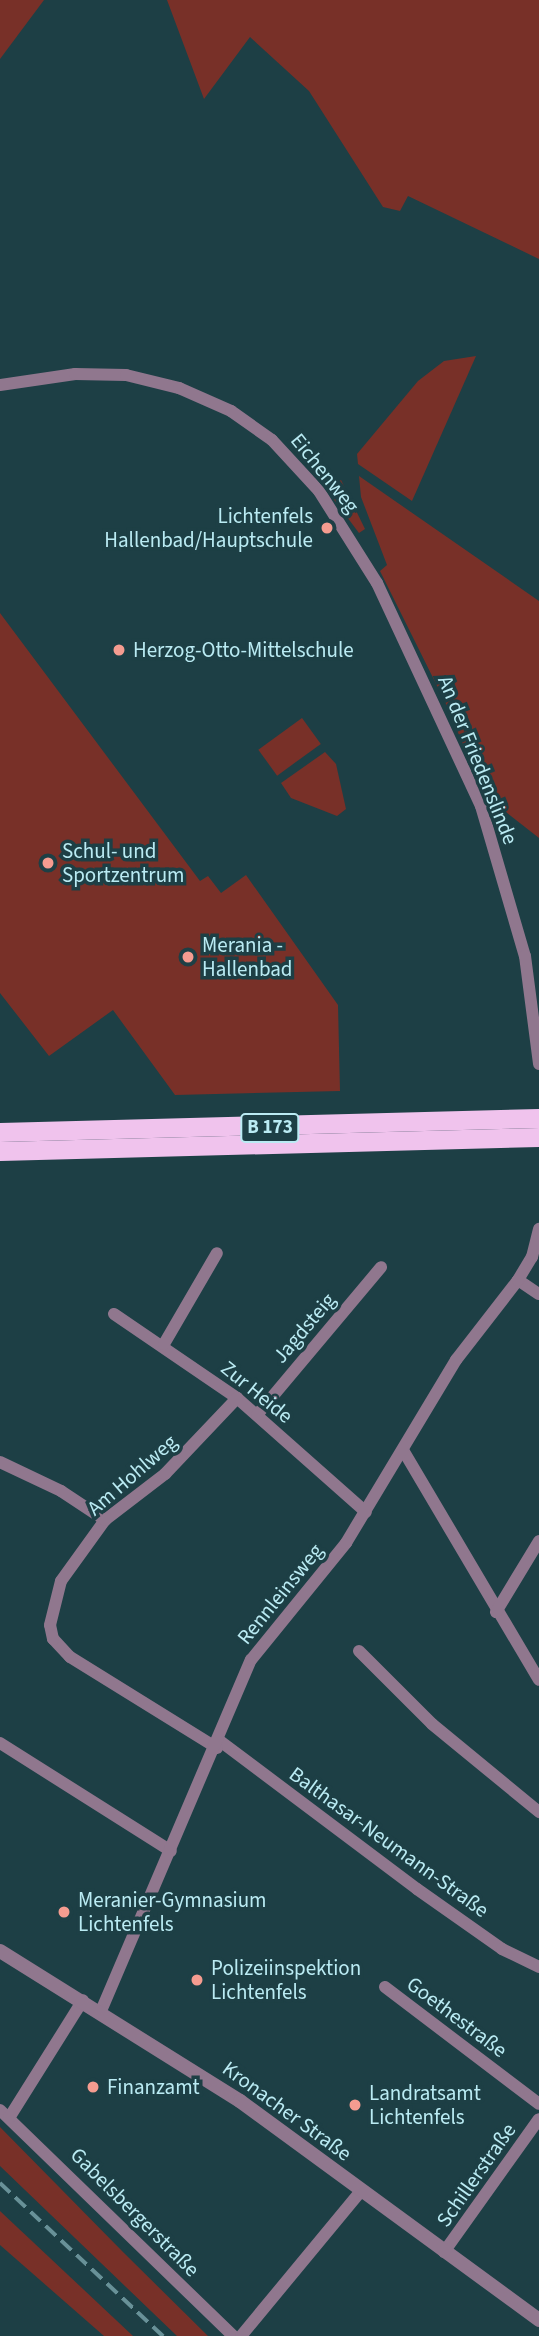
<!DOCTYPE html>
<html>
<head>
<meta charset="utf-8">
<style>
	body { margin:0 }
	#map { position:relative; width:539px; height:2336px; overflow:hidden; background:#1d3f45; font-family:"Source Sans 3",sans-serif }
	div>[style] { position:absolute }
	.green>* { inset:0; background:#783028; transform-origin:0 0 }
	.minor>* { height:12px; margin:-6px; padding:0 6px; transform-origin:6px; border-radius:6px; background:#90778e }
	.tertiary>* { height:14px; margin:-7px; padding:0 7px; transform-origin:7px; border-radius:7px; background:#90778e }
	.trunk>* { height:19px; margin:-9.5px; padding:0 9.5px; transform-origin:9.5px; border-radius:9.5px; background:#f0c3ed }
	.rail>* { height:3.5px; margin-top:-1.75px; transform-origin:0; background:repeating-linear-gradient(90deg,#689198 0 14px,transparent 0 21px) }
	.dots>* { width:19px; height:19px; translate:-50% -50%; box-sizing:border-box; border:4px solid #1d3f45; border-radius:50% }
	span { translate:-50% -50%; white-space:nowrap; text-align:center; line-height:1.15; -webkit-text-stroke:7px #1d3f45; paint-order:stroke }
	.shield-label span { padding:2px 5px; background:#1d3f45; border:2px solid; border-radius:5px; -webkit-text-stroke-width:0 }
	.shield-label { font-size:19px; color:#baebf3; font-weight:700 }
	.street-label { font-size:21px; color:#baebf3 }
	.poi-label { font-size:21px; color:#baebf3 }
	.right { translate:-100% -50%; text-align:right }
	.left { translate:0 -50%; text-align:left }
</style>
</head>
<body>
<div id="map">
	<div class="green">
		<i style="clip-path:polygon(0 0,44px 0,0 59px)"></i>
		<i style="clip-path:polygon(167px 0,539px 0,539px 259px,408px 196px,400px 211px,383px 207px,309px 91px,250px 37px,204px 99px)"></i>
		<i style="clip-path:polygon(476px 356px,412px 501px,358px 464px,357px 454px,418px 381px,444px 361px)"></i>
		<i style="clip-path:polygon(359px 476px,539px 601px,539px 838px,484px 795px,447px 706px,380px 571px,387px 565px,361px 497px)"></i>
		<i style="clip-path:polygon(341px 480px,365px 529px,359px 533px,326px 489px)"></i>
		<i style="clip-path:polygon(0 613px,200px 881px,208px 876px,221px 893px,246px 875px,338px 1005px,340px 1091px,175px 1095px,113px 1010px,49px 1056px,0 993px)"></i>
		<i style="left:302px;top:718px;width:32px;height:54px;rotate:54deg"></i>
		<i style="clip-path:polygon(325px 752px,336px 764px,346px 809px,337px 816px,291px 798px,281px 783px)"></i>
		<i style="clip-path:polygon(0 2127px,123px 2252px,208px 2336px,177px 2336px,0 2166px)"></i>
		<i style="clip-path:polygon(0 2211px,133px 2336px,104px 2336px,0 2245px)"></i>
	</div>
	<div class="minor">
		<i style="left:0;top:385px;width:76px;rotate:-8.3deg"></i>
		<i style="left:75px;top:374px;width:51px;rotate:1.1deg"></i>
		<i style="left:126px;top:375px;width:55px;rotate:13.8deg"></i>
		<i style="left:179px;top:388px;width:57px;rotate:23.9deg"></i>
		<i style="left:231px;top:411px;width:50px;rotate:35.3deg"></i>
		<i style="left:272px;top:440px;width:69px;rotate:47.3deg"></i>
		<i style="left:319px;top:491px;width:109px;rotate:57.8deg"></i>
		<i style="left:377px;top:583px;width:246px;rotate:65deg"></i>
		<i style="left:481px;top:806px;width:156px;rotate:73.7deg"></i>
		<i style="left:525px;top:956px;width:109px;rotate:82.6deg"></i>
		<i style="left:518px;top:1280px;width:25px;rotate:34deg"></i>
		<i style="left:114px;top:1314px;width:149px;rotate:34.3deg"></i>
		<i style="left:237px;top:1398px;width:172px;rotate:41.5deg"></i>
		<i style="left:164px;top:1344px;width:105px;rotate:-59.8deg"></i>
		<i style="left:257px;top:1415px;width:193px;rotate:-50deg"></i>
		<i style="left:403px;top:1450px;width:267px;rotate:59.4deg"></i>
		<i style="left:0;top:1462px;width:68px;rotate:25.4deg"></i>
		<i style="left:61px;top:1491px;width:53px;rotate:33.4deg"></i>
		<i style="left:496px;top:1612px;width:83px;rotate:-58.8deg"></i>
		<i style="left:359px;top:1651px;width:103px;rotate:45deg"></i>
		<i style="left:432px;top:1724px;width:139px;rotate:39.4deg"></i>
		<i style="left:220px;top:1741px;width:246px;rotate:36.9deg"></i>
		<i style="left:417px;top:1889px;width:104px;rotate:35.2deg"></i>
		<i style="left:502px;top:1949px;width:41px;rotate:25.9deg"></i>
		<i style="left:0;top:1743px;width:202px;rotate:32.3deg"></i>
		<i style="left:217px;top:1748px;width:173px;rotate:-148.2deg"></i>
		<i style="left:70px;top:1657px;width:25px;rotate:-133deg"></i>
		<i style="left:53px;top:1639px;width:14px;rotate:-102deg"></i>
		<i style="left:50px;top:1625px;width:45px;rotate:-76deg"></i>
		<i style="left:61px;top:1581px;width:75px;rotate:-54.2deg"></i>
		<i style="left:105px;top:1520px;width:76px;rotate:-37.5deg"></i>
		<i style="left:165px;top:1474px;width:105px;rotate:-46.5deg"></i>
		<i style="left:385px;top:1987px;width:193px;rotate:37.2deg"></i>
		<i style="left:101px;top:2011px;width:382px;rotate:-66.9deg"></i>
		<i style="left:251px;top:1660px;width:151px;rotate:-50.9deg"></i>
		<i style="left:346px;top:1543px;width:214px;rotate:-59deg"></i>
		<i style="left:456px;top:1360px;width:101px;rotate:-52.2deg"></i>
		<i style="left:518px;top:1280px;width:27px;rotate:-59deg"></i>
		<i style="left:532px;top:1257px;width:29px;rotate:-76deg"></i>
		<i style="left:0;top:2110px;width:325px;rotate:44.1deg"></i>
		<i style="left:9px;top:2118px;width:139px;rotate:-57.9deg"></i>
		<i style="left:444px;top:2252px;width:163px;rotate:-54.5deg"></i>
		<i style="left:241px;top:2336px;width:188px;rotate:-50.4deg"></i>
	</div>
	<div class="tertiary">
		<i style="left:0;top:1951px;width:283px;rotate:32deg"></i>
		<i style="left:240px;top:2101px;width:371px;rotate:36.2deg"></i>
	</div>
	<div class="trunk">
		<i style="left:0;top:1132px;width:539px;rotate:-1.49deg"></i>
		<i style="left:0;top:1151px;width:539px;rotate:-1.49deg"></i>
	</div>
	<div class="rail">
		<i style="left:0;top:2183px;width:224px;rotate:43.2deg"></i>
	</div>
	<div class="dots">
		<i style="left:327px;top:528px;background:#f59c90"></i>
		<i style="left:119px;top:650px;background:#f59c90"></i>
		<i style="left:48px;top:863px;background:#f59c90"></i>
		<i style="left:188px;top:957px;background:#f59c90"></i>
		<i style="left:64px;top:1912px;background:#f59c90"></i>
		<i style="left:197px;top:1980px;background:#f59c90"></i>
		<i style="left:93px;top:2087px;background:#f59c90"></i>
		<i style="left:355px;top:2105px;background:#f59c90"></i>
	</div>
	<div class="shield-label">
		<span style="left:270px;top:1128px">B 173</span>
	</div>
	<div class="street-label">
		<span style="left:325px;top:473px;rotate:51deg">Eichenweg</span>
		<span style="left:478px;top:760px;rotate:68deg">An der Friedenslinde</span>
		<span style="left:304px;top:1328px;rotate:-50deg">Jagdsteig</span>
		<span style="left:257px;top:1392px;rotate:39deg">Zur Heide</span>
		<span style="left:132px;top:1475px;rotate:-41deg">Am Hohlweg</span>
		<span style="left:280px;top:1594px;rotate:-51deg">Rennleinsweg</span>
		<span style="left:389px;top:1842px;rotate:36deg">Balthasar-Neumann-Straße</span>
		<span style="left:457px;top:2017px;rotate:37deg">Goethestraße</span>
		<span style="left:287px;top:2111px;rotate:36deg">Kronacher Straße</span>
		<span style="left:476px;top:2175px;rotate:-55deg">Schillerstraße</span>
		<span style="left:135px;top:2212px;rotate:45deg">Gabelsbergerstraße</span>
	</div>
	<div class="poi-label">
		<span class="right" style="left:313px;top:528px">Lichtenfels<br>Hallenbad/Hauptschule</span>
		<span class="left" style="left:133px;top:650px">Herzog-Otto-Mittelschule</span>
		<span class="left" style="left:62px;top:863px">Schul- und<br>Sportzentrum</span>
		<span class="left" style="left:202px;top:957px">Merania -<br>Hallenbad</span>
		<span class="left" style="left:78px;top:1912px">Meranier-Gymnasium<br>Lichtenfels</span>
		<span class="left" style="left:211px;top:1980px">Polizeiinspektion<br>Lichtenfels</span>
		<span class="left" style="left:107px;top:2087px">Finanzamt</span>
		<span class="left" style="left:369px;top:2105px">Landratsamt<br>Lichtenfels</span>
	</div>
</div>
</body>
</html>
